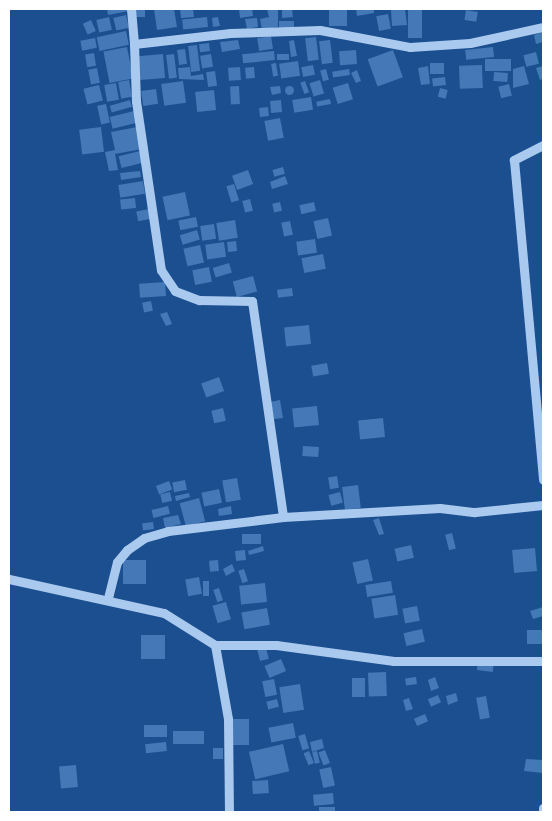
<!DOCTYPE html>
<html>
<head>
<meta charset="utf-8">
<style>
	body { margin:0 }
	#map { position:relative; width:552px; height:821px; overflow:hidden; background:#1b4f8f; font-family:"DM Sans",sans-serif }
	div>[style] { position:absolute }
	.building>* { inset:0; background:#4478b7; transform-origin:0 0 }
	.round { border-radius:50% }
	.minor>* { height:9px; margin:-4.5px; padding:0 4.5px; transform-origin:4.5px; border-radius:4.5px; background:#a9c9ee }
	span { translate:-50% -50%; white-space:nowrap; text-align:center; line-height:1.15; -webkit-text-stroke:4.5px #1b4f8f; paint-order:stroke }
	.frame { position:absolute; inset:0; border:10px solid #fff; pointer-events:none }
</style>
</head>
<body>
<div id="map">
	<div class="building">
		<i style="clip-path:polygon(107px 9px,129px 9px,129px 11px,108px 15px)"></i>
		<i style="left:135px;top:9px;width:10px;height:8px"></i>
		<i style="clip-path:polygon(154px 9px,174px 9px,177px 27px,157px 30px)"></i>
		<i style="clip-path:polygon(180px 9px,193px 9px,194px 17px,181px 18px)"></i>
		<i style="clip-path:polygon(239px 9px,252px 9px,253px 16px,240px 18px)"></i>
		<i style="clip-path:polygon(267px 9px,278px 9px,278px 27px,262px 30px,260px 19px,269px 17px)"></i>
		<i style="clip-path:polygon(282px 9px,292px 9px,293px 17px,282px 18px)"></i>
		<i style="left:329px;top:9px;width:18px;height:17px"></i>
		<i style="clip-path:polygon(356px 9px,374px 9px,374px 13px,357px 16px)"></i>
		<i style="clip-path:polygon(377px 9px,405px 9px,407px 25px,392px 26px,391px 10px)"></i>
		<i style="left:408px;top:9px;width:14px;height:29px"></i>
		<i style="left:466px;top:10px;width:12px;height:10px;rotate:9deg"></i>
		<i style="left:388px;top:14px;width:15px;height:12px;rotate:79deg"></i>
		<i style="left:126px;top:15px;width:13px;height:13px;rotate:77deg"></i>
		<i style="left:109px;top:17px;width:13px;height:13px;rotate:77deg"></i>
		<i style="left:207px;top:17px;width:10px;height:25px;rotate:84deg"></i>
		<i style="clip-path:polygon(218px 17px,220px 26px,213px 27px,212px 18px)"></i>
		<i style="clip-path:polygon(257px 18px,258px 27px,247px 29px,245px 19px)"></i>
		<i style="left:91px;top:20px;width:12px;height:9px;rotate:66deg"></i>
		<i style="left:279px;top:21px;width:15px;height:7px"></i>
		<i style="left:126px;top:31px;width:14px;height:30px;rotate:78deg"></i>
		<i style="clip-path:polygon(543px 32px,543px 42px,536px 44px,534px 35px)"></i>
		<i style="left:271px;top:36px;width:13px;height:14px;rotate:81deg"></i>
		<i style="left:316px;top:37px;width:23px;height:11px;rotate:83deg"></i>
		<i style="left:95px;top:38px;width:10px;height:15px;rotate:79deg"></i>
		<i style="clip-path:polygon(238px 40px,240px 49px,222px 52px,220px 42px)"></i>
		<i style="clip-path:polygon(294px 40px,297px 56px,291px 57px,289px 41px)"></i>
		<i style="left:330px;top:40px;width:23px;height:11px;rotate:83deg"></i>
		<i style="left:209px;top:43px;width:8px;height:10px;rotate:83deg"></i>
		<i style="left:197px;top:45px;width:26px;height:9px;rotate:83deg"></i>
		<i style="left:127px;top:47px;width:32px;height:24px;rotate:79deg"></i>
		<i style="left:493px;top:47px;width:10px;height:28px;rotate:84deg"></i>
		<i style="left:185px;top:49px;width:15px;height:8px;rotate:82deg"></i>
		<i style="left:356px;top:50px;width:14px;height:17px;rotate:86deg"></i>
		<i style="left:393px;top:50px;width:29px;height:27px;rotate:70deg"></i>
		<i style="left:274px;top:51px;width:9px;height:32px;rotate:84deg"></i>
		<i style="left:536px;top:52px;width:12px;height:13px;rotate:76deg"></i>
		<i style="left:94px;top:53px;width:13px;height:9px;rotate:81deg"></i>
		<i style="left:163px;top:54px;width:24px;height:25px;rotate:85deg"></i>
		<i style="left:174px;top:54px;width:24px;height:8px;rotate:83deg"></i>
		<i style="left:211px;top:54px;width:13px;height:11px;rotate:81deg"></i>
		<i style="left:289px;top:54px;width:6px;height:12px;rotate:90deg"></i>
		<i style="left:511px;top:59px;width:12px;height:26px;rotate:90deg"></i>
		<i style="left:298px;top:61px;width:15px;height:19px;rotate:82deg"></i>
		<i style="left:276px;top:63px;width:13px;height:5px;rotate:81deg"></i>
		<i style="left:444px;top:63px;width:11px;height:14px;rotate:90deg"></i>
		<i style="left:313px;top:65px;width:10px;height:12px;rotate:79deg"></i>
		<i style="left:482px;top:65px;width:23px;height:23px;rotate:88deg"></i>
		<i style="clip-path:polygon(428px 66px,430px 84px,421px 85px,418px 68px)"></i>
		<i style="clip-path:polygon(524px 66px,529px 84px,513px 88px,513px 69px)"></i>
		<i style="clip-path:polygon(543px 66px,543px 79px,540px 80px,536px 68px)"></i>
		<i style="clip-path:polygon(190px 67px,191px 76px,203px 74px,204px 80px,179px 79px,178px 68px)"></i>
		<i style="left:240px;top:67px;width:13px;height:12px;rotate:86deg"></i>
		<i style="left:254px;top:67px;width:11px;height:9px;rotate:85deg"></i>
		<i style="left:97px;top:68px;width:15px;height:9px;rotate:79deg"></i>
		<i style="left:326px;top:69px;width:11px;height:6px;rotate:75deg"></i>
		<i style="left:349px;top:69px;width:6px;height:17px;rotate:81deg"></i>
		<i style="clip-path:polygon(357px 70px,361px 81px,356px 83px,351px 73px)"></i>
		<i style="left:215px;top:71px;width:15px;height:9px;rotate:82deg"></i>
		<i style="left:494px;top:72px;width:14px;height:9px;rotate:4deg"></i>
		<i style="left:445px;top:77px;width:8px;height:13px;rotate:83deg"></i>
		<i style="left:129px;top:80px;width:17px;height:11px;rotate:80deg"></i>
		<i style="left:320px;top:80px;width:14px;height:11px;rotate:73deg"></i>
		<i style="left:183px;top:81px;width:22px;height:22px;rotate:82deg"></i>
		<i style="left:305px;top:81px;width:12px;height:5px;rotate:70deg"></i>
		<i style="left:116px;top:83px;width:17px;height:12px;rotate:80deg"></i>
		<i style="left:348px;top:83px;width:17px;height:16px;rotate:73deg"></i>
		<i style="left:509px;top:84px;width:12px;height:11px;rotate:76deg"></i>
		<i style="left:99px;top:85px;width:16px;height:16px;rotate:76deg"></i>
		<i class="round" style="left:284.5px;top:85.5px;width:9px;height:9px"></i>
		<i style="left:239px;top:86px;width:18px;height:9px;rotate:87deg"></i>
		<i style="clip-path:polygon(280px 86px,281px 93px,272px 95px,270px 87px)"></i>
		<i style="left:440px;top:88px;width:8px;height:9px;rotate:14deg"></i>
		<i style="left:156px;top:89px;width:15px;height:15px;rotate:82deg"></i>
		<i style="left:214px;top:90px;width:20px;height:19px;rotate:84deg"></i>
		<i style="left:311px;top:97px;width:13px;height:19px;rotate:81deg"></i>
		<i style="left:330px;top:99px;width:5px;height:14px;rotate:79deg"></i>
		<i style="left:130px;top:100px;width:7px;height:21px;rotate:74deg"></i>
		<i style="left:281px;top:100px;width:12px;height:11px;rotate:85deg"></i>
		<i style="left:106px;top:104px;width:19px;height:9px;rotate:78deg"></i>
		<i style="left:268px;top:107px;width:9px;height:9px;rotate:84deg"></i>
		<i style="left:134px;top:111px;width:12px;height:25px;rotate:76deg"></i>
		<i style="left:280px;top:118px;width:20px;height:16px;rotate:79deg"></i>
		<i style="left:101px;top:127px;width:25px;height:22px;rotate:83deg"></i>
		<i style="clip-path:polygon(137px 127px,142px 149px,115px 154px,118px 170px,109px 171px,105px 152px,115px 150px,111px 132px)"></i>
		<i style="left:140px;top:151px;width:12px;height:22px;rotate:76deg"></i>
		<i style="left:283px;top:167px;width:7px;height:11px;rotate:74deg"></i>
		<i style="left:248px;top:170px;width:15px;height:17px;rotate:70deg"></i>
		<i style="clip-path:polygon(140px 171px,141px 177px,121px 180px,120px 173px)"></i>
		<i style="clip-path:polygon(285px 176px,288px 184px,272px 189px,270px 182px)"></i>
		<i style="left:143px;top:181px;width:13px;height:25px;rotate:81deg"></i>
		<i style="left:234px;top:184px;width:17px;height:8px;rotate:73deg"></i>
		<i style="left:185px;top:192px;width:24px;height:23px;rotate:78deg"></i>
		<i style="left:135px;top:198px;width:10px;height:15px;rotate:84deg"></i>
		<i style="left:250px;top:199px;width:12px;height:8px;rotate:76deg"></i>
		<i style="left:280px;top:202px;width:9px;height:8px;rotate:77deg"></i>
		<i style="left:314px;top:202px;width:9px;height:15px;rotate:77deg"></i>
		<i style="left:149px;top:209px;width:10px;height:13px;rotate:79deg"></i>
		<i style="left:196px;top:217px;width:10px;height:18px;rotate:79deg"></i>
		<i style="left:328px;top:218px;width:18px;height:15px;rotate:77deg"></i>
		<i style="left:235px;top:220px;width:18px;height:19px;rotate:81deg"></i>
		<i style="left:290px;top:221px;width:14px;height:9px;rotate:78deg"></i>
		<i style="left:214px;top:224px;width:15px;height:14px;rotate:82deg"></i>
		<i style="left:197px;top:230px;width:10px;height:18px;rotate:73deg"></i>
		<i style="left:315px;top:239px;width:14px;height:19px;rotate:82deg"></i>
		<i style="left:236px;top:241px;width:10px;height:9px;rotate:84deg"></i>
		<i style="left:224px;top:242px;width:15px;height:19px;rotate:82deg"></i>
		<i style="left:200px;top:245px;width:18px;height:17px;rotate:77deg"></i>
		<i style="left:323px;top:254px;width:15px;height:22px;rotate:79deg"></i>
		<i style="left:229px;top:263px;width:10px;height:17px;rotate:73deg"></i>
		<i style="left:209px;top:267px;width:15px;height:17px;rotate:79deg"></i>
		<i style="left:253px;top:276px;width:16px;height:21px;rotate:75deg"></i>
		<i style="left:165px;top:282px;width:14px;height:26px;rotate:86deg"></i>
		<i style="left:292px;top:288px;width:8px;height:15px;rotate:83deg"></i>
		<i style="left:151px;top:301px;width:10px;height:9px;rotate:79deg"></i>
		<i style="clip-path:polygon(167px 312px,172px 324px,166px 326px,160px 314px)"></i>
		<i style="left:309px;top:325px;width:19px;height:25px;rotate:84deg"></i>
		<i style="left:327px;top:363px;width:11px;height:16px;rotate:80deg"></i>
		<i style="left:219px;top:377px;width:15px;height:19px;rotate:70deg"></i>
		<i style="clip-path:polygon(280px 400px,283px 418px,274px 419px,270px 402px)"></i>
		<i style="left:317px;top:406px;width:19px;height:25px;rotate:84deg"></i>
		<i style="left:223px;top:408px;width:13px;height:12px;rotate:77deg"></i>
		<i style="left:383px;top:418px;width:19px;height:25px;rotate:84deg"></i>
		<i style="left:303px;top:446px;width:16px;height:10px;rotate:4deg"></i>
		<i style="left:337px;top:476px;width:12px;height:9px;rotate:81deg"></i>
		<i style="left:237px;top:478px;width:22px;height:15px;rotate:80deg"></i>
		<i style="left:185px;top:480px;width:10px;height:13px;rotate:79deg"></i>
		<i style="left:169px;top:481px;width:9px;height:14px;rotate:69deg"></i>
		<i style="left:358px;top:485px;width:23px;height:16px;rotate:83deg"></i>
		<i style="left:219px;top:489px;width:14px;height:18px;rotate:78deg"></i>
		<i style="left:170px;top:492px;width:9px;height:10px;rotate:77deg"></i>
		<i style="left:340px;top:492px;width:11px;height:12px;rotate:75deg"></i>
		<i style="clip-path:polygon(189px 493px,190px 497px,176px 501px,175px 496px)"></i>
		<i style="left:199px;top:498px;width:24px;height:20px;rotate:75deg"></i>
		<i style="left:168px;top:506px;width:8px;height:17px;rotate:76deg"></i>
		<i style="clip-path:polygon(231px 506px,232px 514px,219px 516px,218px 509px)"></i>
		<i style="clip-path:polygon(178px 515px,181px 524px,165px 528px,163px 518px)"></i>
		<i style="clip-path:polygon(379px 518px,384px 534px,379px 535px,373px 520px)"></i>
		<i style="left:153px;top:522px;width:7px;height:11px;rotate:82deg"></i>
		<i style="left:452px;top:533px;width:16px;height:7px;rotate:76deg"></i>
		<i style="left:242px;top:534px;width:19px;height:10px"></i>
		<i style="left:411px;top:545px;width:13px;height:17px;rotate:77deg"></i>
		<i style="clip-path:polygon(263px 546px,264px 551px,249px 555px,248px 551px)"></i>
		<i style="left:535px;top:548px;width:23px;height:23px;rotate:85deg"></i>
		<i style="left:245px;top:550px;width:10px;height:10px;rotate:84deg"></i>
		<i style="left:368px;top:559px;width:22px;height:16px;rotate:77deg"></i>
		<i style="left:123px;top:560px;width:23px;height:24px"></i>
		<i style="left:218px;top:560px;width:11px;height:9px;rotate:85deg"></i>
		<i style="clip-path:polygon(232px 564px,235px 571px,226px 576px,223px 569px)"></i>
		<i style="left:244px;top:569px;width:13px;height:6px;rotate:72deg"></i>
		<i style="left:199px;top:577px;width:17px;height:14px;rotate:80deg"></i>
		<i style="left:203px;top:581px;width:6px;height:15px"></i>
		<i style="left:391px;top:581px;width:12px;height:26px;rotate:81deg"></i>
		<i style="left:265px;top:583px;width:19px;height:26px;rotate:84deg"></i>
		<i style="left:219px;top:588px;width:13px;height:6px;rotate:72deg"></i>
		<i style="left:395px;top:595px;width:20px;height:24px;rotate:81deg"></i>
		<i style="left:226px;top:602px;width:18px;height:14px;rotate:74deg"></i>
		<i style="left:417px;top:606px;width:15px;height:15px;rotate:79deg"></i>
		<i style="clip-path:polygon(543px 607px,543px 616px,533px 619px,530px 611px)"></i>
		<i style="left:267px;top:608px;width:17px;height:26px;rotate:80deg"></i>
		<i style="left:422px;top:629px;width:13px;height:19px;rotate:77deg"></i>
		<i style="left:527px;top:630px;width:16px;height:14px"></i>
		<i style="left:141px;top:635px;width:24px;height:24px"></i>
		<i style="left:266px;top:648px;width:11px;height:9px;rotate:75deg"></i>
		<i style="left:281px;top:659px;width:13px;height:18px;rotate:67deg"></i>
		<i style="left:478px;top:661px;width:16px;height:9px;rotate:7deg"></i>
		<i style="left:386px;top:672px;width:24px;height:18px;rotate:88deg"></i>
		<i style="left:416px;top:677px;width:7px;height:11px;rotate:82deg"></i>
		<i style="clip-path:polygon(435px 677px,439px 688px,431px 691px,428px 680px)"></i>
		<i style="left:352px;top:678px;width:13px;height:19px"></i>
		<i style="left:274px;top:679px;width:16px;height:12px;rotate:79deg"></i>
		<i style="left:300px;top:684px;width:26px;height:21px;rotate:81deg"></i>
		<i style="clip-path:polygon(456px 693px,458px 701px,448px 705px,446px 696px)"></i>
		<i style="left:438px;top:695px;width:8px;height:11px;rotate:67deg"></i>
		<i style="left:486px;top:696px;width:22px;height:10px;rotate:80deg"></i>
		<i style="clip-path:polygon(409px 698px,413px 709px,406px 711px,403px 700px)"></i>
		<i style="left:277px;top:699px;width:8px;height:11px;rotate:76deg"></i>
		<i style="left:425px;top:714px;width:8px;height:12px;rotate:67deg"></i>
		<i style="left:232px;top:719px;width:17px;height:26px"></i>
		<i style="left:293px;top:723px;width:15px;height:25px;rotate:79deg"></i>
		<i style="left:144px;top:725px;width:23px;height:12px"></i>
		<i style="left:204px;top:731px;width:13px;height:31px;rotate:90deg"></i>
		<i style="left:305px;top:734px;width:15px;height:7px;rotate:74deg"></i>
		<i style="clip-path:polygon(322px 739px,324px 748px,312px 752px,310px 742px)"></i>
		<i style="left:166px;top:742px;width:9px;height:21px;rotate:84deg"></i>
		<i style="left:283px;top:744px;width:28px;height:35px;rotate:77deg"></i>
		<i style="left:213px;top:748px;width:10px;height:11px"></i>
		<i style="left:325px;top:750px;width:14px;height:7px;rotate:69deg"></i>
		<i style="left:309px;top:751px;width:13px;height:6px;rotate:67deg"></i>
		<i style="left:317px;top:751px;width:12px;height:5px;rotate:76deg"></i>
		<i style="clip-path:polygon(526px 759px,543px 760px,543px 773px,524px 771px)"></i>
		<i style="left:76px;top:765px;width:22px;height:17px;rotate:85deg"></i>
		<i style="left:331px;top:767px;width:19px;height:12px;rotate:78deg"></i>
		<i style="left:268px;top:780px;width:13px;height:16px;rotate:86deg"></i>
		<i style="left:333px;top:793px;width:11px;height:20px;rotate:85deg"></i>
		<i style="left:319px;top:807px;width:16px;height:5px"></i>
	</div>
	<div class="minor">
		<i style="left:131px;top:9px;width:35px;rotate:85deg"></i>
		<i style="left:134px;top:44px;width:97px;rotate:-6.5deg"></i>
		<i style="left:230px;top:33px;width:90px;rotate:-1.9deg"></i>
		<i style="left:320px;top:30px;width:92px;rotate:10.7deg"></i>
		<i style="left:410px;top:47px;width:60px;rotate:-3.8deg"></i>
		<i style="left:470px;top:43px;width:75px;rotate:-12.4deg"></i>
		<i style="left:134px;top:44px;width:57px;rotate:88deg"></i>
		<i style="left:136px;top:101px;width:171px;rotate:81.6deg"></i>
		<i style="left:161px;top:270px;width:25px;rotate:56deg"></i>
		<i style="left:175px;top:291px;width:26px;rotate:21deg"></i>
		<i style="left:199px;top:300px;width:53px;rotate:1.1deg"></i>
		<i style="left:252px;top:301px;width:218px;rotate:81.8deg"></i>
		<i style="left:543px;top:145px;width:33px;rotate:153deg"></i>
		<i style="left:514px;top:160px;width:321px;rotate:84.8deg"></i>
		<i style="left:9px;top:579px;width:159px;rotate:12.4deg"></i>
		<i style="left:164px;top:613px;width:60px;rotate:32.1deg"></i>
		<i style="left:215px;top:645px;width:75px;rotate:80deg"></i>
		<i style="left:228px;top:719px;width:93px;rotate:89.4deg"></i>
		<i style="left:108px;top:598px;width:37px;rotate:-76deg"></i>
		<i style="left:117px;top:562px;width:16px;rotate:-50deg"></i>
		<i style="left:127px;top:550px;width:21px;rotate:-35deg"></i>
		<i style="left:144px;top:538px;width:25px;rotate:-16deg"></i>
		<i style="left:168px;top:531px;width:116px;rotate:-6.9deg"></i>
		<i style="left:283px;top:517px;width:157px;rotate:-3.3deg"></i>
		<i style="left:440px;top:508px;width:35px;rotate:7deg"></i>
		<i style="left:475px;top:512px;width:68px;rotate:-5.9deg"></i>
		<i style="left:215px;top:645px;width:61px"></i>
		<i style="left:276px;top:645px;width:119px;rotate:7.7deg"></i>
		<i style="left:394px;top:661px;width:149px"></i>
		<i style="left:543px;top:812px;width:4px;rotate:-90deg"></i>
	</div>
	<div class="frame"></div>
</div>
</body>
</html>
